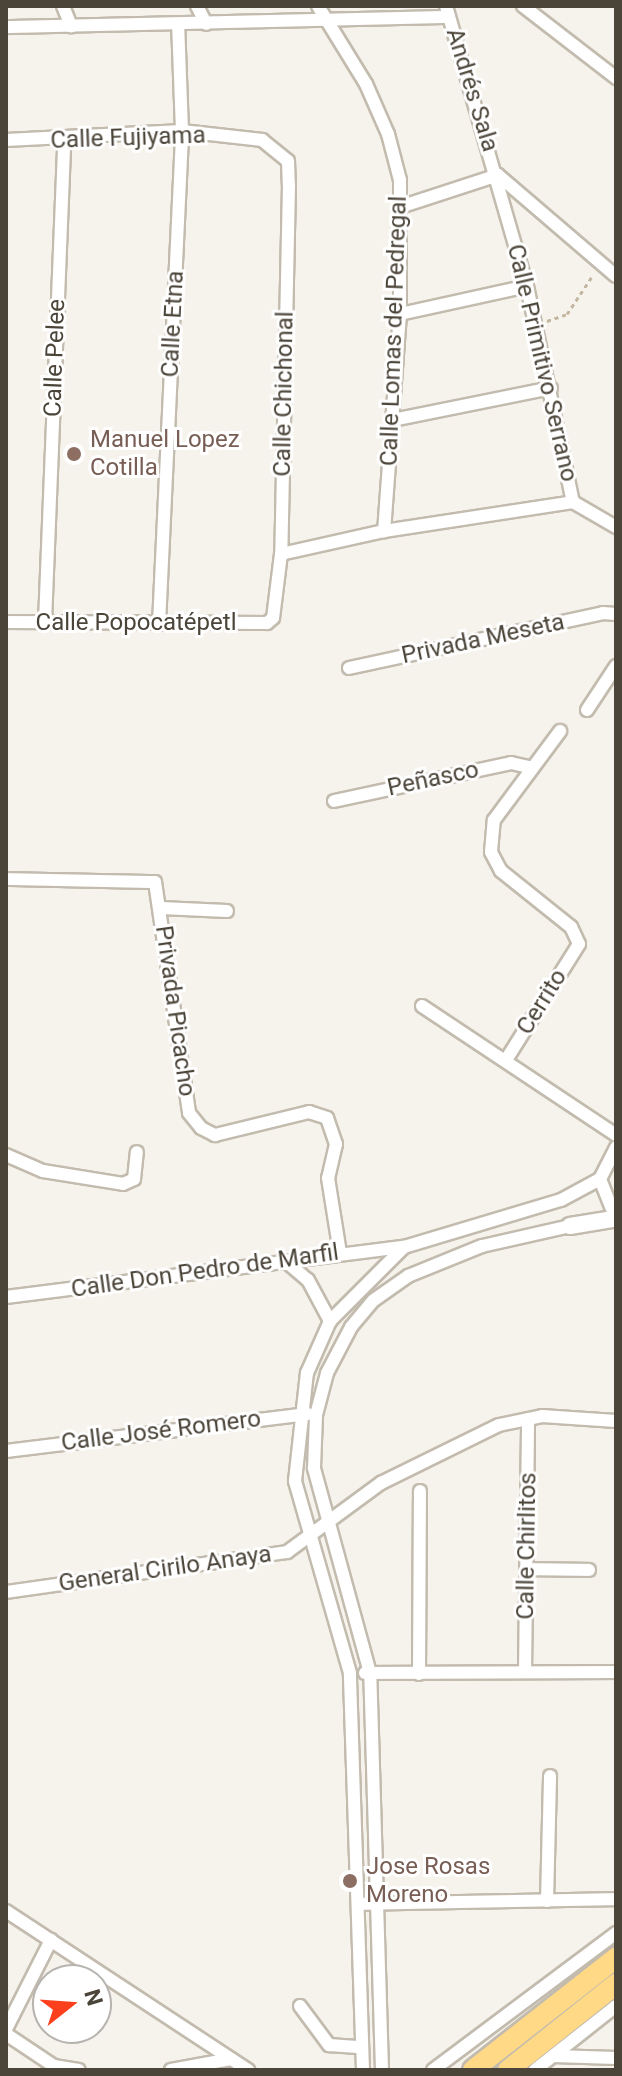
<!DOCTYPE html>
<html>
<head>
<meta charset="utf-8">
<style>
	body { margin:0 }
	#map { position:relative; width:622px; height:2076px; overflow:hidden; background:#f6f3ec; font-family:Roboto,sans-serif }
	div>[style] { position:absolute }
	.path>* { height:3px; margin-top:-1.5px; transform-origin:0; background:repeating-linear-gradient(90deg,#c4b79f 0 4px,transparent 0 8px) }
	.roads { filter:drop-shadow(2px 0 #c2bbae) drop-shadow(-2px 0 #c2bbae) drop-shadow(0 2px #c2bbae) drop-shadow(0 -2px #c2bbae) }
	.minor>* { height:12px; margin:-6px; padding:0 6px; transform-origin:6px; border-radius:6px; background:#fff }
	.tertiary>* { height:16px; margin:-8px; padding:0 8px; transform-origin:8px; border-radius:8px; background:#fff }
	.trunk>* { height:20px; margin:-10px; padding:0 10px; transform-origin:10px; border-radius:10px; background:#ffd985 }
	.dots>* { width:22px; height:22px; translate:-50% -50%; box-sizing:border-box; border:4px solid #fff; border-radius:50% }
	span { translate:-50% -50%; white-space:nowrap; text-align:center; line-height:1.15; -webkit-text-stroke:6px #fff; paint-order:stroke }
	.street-label { font-size:24px; color:#4b4439 }
	.education-label { font-size:24px; color:#785e54 }
	.left { translate:0 -50%; text-align:left }
	.frame { position:absolute; inset:0; border:8px solid #4b4439; pointer-events:none }
	.north { position:absolute; left:32px; top:1964px; width:80px; height:80px; box-sizing:border-box; background:#fff; border:2px solid #b7b4b0; border-radius:50%; rotate:73deg; font-size:22px; font-weight:700; line-height:32px; text-align:center; color:#4b4439 }
	.north::after { content:''; display:block; margin:auto; width:28px; height:36px; background:#fc3f1d; clip-path:polygon(50% 0,100% 100%,50% 72%,0 100%) }
</style>
</head>
<body>
<div id="map">
	<div class="path">
		<i style="left:547px;top:321px;width:21px;rotate:-19deg"></i>
		<i style="left:567px;top:314px;width:47px;rotate:-56.3deg"></i>
	</div>
	<div class="roads">
		<div class="minor">
			<i style="left:63px;top:6px;width:22px;rotate:68deg"></i>
			<i style="left:197px;top:6px;width:20px;rotate:63deg"></i>
			<i style="left:318px;top:6px;width:92px;rotate:58.4deg"></i>
			<i style="left:366px;top:84px;width:55px;rotate:66.3deg"></i>
			<i style="left:388px;top:134px;width:48px;rotate:75.4deg"></i>
			<i style="left:400px;top:180px;width:134px;rotate:90deg"></i>
			<i style="left:400px;top:314px;width:218px;rotate:94.2deg"></i>
			<i style="left:446px;top:6px;width:291px;rotate:73.9deg"></i>
			<i style="left:527px;top:286px;width:221px;rotate:78deg"></i>
			<i style="left:573px;top:502px;width:50px;rotate:30.2deg"></i>
			<i style="left:523px;top:6px;width:118px;rotate:37.7deg"></i>
			<i style="left:6px;top:27px;width:443px;rotate:-1.3deg"></i>
			<i style="left:6px;top:140px;width:176px;rotate:-2.9deg"></i>
			<i style="left:182px;top:131px;width:81px;rotate:6.4deg"></i>
			<i style="left:262px;top:140px;width:33px;rotate:39deg"></i>
			<i style="left:288px;top:161px;width:24px;rotate:88deg"></i>
			<i style="left:289px;top:185px;width:369px;rotate:91.2deg"></i>
			<i style="left:281px;top:554px;width:64px;rotate:97.1deg"></i>
			<i style="left:273px;top:618px;width:8px;rotate:140deg"></i>
			<i style="left:267px;top:623px;width:261px;rotate:-179.8deg"></i>
			<i style="left:498px;top:175px;width:155px;rotate:40.6deg"></i>
			<i style="left:403px;top:206px;width:100px;rotate:-18.1deg"></i>
			<i style="left:400px;top:314px;width:130px;rotate:-12.4deg"></i>
			<i style="left:393px;top:420px;width:161px;rotate:-11.4deg"></i>
			<i style="left:281px;top:554px;width:106px;rotate:-12.6deg"></i>
			<i style="left:384px;top:531px;width:191px;rotate:-8.7deg"></i>
			<i style="left:45px;top:622px;width:481px;rotate:-87.7deg"></i>
			<i style="left:159px;top:624px;width:494px;rotate:-87.3deg"></i>
			<i style="left:182px;top:131px;width:107px;rotate:-92.1deg"></i>
			<i style="left:349px;top:668px;width:260px;rotate:-12.2deg"></i>
			<i style="left:603px;top:613px;width:13px;rotate:4deg"></i>
			<i style="left:587px;top:710px;width:53px;rotate:-56.6deg"></i>
			<i style="left:334px;top:801px;width:181px;rotate:-12.1deg"></i>
			<i style="left:511px;top:763px;width:22px;rotate:13deg"></i>
			<i style="left:6px;top:879px;width:149px;rotate:1.2deg"></i>
			<i style="left:155px;top:882px;width:233px;rotate:81.6deg"></i>
			<i style="left:189px;top:1113px;width:19px;rotate:51deg"></i>
			<i style="left:201px;top:1128px;width:16px;rotate:27deg"></i>
			<i style="left:215px;top:1135px;width:97px;rotate:-13.7deg"></i>
			<i style="left:309px;top:1112px;width:19px;rotate:18deg"></i>
			<i style="left:327px;top:1118px;width:28px;rotate:71deg"></i>
			<i style="left:336px;top:1144px;width:35px;rotate:103deg"></i>
			<i style="left:328px;top:1178px;width:76px;rotate:80.9deg"></i>
			<i style="left:161px;top:908px;width:66px;rotate:2.6deg"></i>
			<i style="left:422px;top:1006px;width:233px;rotate:33.6deg"></i>
			<i style="left:506px;top:1060px;width:137px;rotate:-57.8deg"></i>
			<i style="left:579px;top:944px;width:19px;rotate:-115deg"></i>
			<i style="left:571px;top:927px;width:90px;rotate:-141.3deg"></i>
			<i style="left:501px;top:871px;width:21px;rotate:-118deg"></i>
			<i style="left:491px;top:852px;width:32px;rotate:-85deg"></i>
			<i style="left:494px;top:820px;width:111px;rotate:-53.4deg"></i>
			<i style="left:6px;top:1155px;width:40px;rotate:23.4deg"></i>
			<i style="left:43px;top:1171px;width:81px;rotate:9.2deg"></i>
			<i style="left:123px;top:1184px;width:12px;rotate:-24deg"></i>
			<i style="left:134px;top:1179px;width:27px;rotate:-84deg"></i>
			<i style="left:600px;top:1179px;width:43px;rotate:68.2deg"></i>
			<i style="left:290px;top:1265px;width:23px;rotate:40deg"></i>
			<i style="left:308px;top:1280px;width:47px;rotate:61.8deg"></i>
			<i style="left:6px;top:1297px;width:401px;rotate:-7.2deg"></i>
			<i style="left:404px;top:1247px;width:164px;rotate:-16.7deg"></i>
			<i style="left:561px;top:1200px;width:44px;rotate:-28.3deg"></i>
			<i style="left:600px;top:1179px;width:36px;rotate:-63deg"></i>
			<i style="left:6px;top:1451px;width:304px;rotate:-7deg"></i>
			<i style="left:526px;top:1569px;width:63px;rotate:0.9deg"></i>
			<i style="left:6px;top:1592px;width:284px;rotate:-8.1deg"></i>
			<i style="left:287px;top:1552px;width:117px;rotate:-36.3deg"></i>
			<i style="left:381px;top:1483px;width:131px;rotate:-26.2deg"></i>
			<i style="left:499px;top:1425px;width:44px;rotate:-11.8deg"></i>
			<i style="left:542px;top:1416px;width:74px;rotate:3.9deg"></i>
			<i style="left:525px;top:1672px;width:253px;rotate:-89.3deg"></i>
			<i style="left:365px;top:1673px;width:251px;rotate:-0.2deg"></i>
			<i style="left:419px;top:1674px;width:183px;rotate:-89.7deg"></i>
			<i style="left:547px;top:1901px;width:125px;rotate:-88.6deg"></i>
			<i style="left:358px;top:1904px;width:258px;rotate:-1.1deg"></i>
			<i style="left:6px;top:1911px;width:290px;rotate:33.3deg"></i>
			<i style="left:300px;top:2006px;width:49px;rotate:53.4deg"></i>
			<i style="left:329px;top:2045px;width:32px;rotate:4deg"></i>
			<i style="left:6px;top:2029px;width:100px;rotate:-63.2deg"></i>
			<i style="left:6px;top:2034px;width:58px;rotate:33.7deg"></i>
			<i style="left:54px;top:2066px;width:25px;rotate:9deg"></i>
			<i style="left:553px;top:2056px;width:63px;rotate:1.8deg"></i>
			<i style="left:171px;top:2070px;width:61px;rotate:-10.4deg"></i>
			<i style="left:363px;top:2070px;width:397px;rotate:-91.9deg"></i>
			<i style="left:350px;top:1673px;width:200px;rotate:-106deg"></i>
			<i style="left:295px;top:1481px;width:109px;rotate:-83.7deg"></i>
			<i style="left:307px;top:1373px;width:57px;rotate:-66.1deg"></i>
			<i style="left:330px;top:1321px;width:105px;rotate:-45deg"></i>
			<i style="left:382px;top:2070px;width:397px;rotate:-91.7deg"></i>
			<i style="left:370px;top:1673px;width:213px;rotate:-105.3deg"></i>
			<i style="left:314px;top:1468px;width:53px;rotate:-87.8deg"></i>
			<i style="left:316px;top:1415px;width:43px;rotate:-75.3deg"></i>
			<i style="left:327px;top:1373px;width:52px;rotate:-62.4deg"></i>
			<i style="left:351px;top:1327px;width:35px;rotate:-50deg"></i>
			<i style="left:374px;top:1300px;width:42px;rotate:-35.2deg"></i>
			<i style="left:408px;top:1276px;width:80px;rotate:-22.1deg"></i>
			<i style="left:482px;top:1246px;width:90px;rotate:-12.8deg"></i>
			<i style="left:433px;top:2070px;width:229px;rotate:-36.8deg"></i>
			<i style="left:535px;top:2070px;width:103px;rotate:-38.3deg"></i>
		</div>
		<div class="tertiary">
			<i style="left:570px;top:1226px;width:44px;rotate:-9.2deg"></i>
		</div>
		<div class="trunk">
			<i style="left:473px;top:2070px;width:182px;rotate:-38.1deg"></i>
			<i style="left:508px;top:2070px;width:138px;rotate:-38.5deg"></i>
		</div>
	</div>
	<div class="dots">
		<i style="left:74px;top:454px;background:#8d6e63"></i>
		<i style="left:350px;top:1881px;background:#8d6e63"></i>
	</div>
	<div class="street-label">
		<span style="left:472px;top:90px;rotate:73deg">Andrés Sala</span>
		<span style="left:128px;top:138px;rotate:-2deg">Calle Fujiyama</span>
		<span style="left:173px;top:324px;rotate:-87deg">Calle Etna</span>
		<span style="left:394px;top:331px;rotate:-88deg">Calle Lomas del Pedregal</span>
		<span style="left:55px;top:358px;rotate:-88deg">Calle Pelee</span>
		<span style="left:542px;top:363px;rotate:77deg">Calle Primitivo Serrano</span>
		<span style="left:284px;top:394px;rotate:-89deg">Calle Chichonal</span>
		<span style="left:136px;top:623px">Calle Popocatépetl</span>
		<span style="left:483px;top:639px;rotate:-12deg">Privada Meseta</span>
		<span style="left:433px;top:779px;rotate:-12deg">Peñasco</span>
		<span style="left:542px;top:1002px;rotate:-58deg">Cerrito</span>
		<span style="left:175px;top:1011px;rotate:82deg">Privada Picacho</span>
		<span style="left:205px;top:1271px;rotate:-8deg">Calle Don Pedro de Marfil</span>
		<span style="left:161px;top:1431px;rotate:-7deg">Calle José Romero</span>
		<span style="left:527px;top:1546px;rotate:-89deg">Calle Chirlitos</span>
		<span style="left:165px;top:1569px;rotate:-8deg">General Cirilo Anaya</span>
	</div>
	<div class="education-label">
		<span class="left" style="left:90px;top:454px">Manuel Lopez<br>Cotilla</span>
		<span class="left" style="left:366px;top:1881px">Jose Rosas<br>Moreno</span>
	</div>
	<div class="frame"></div>
	<div class="north">N</div>
</div>
</body>
</html>
